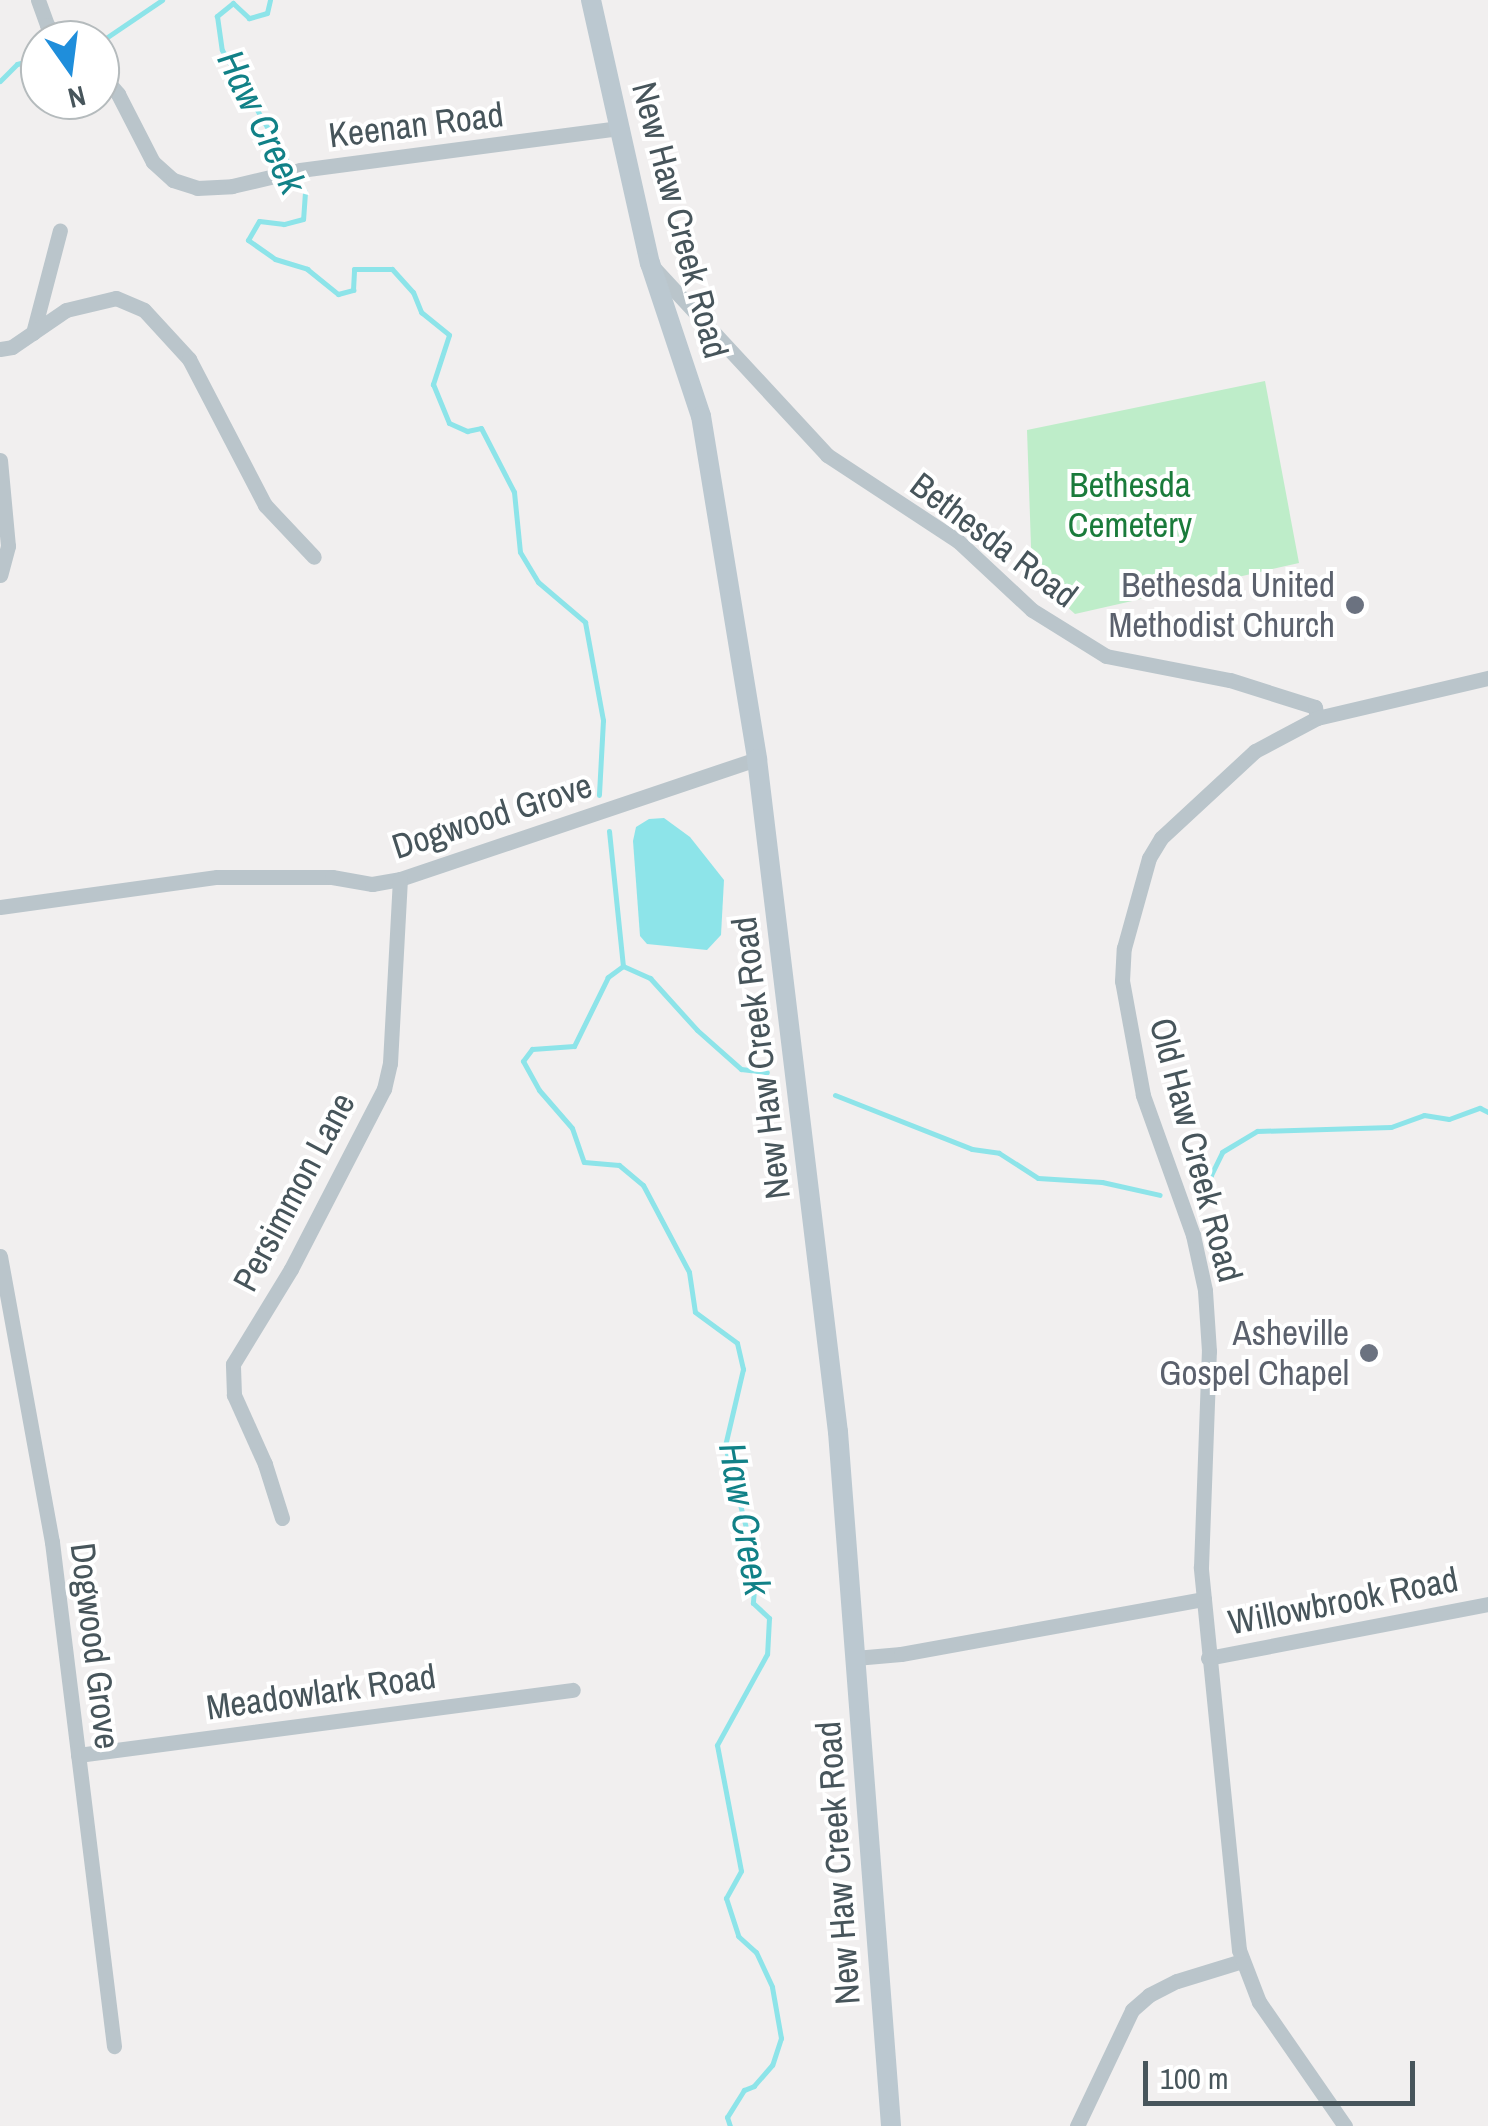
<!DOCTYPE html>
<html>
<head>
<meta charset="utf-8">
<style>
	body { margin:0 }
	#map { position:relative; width:1488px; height:2126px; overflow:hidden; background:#f1efef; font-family:"Archivo Narrow",sans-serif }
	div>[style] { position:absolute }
	.green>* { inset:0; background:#beedc9 }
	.water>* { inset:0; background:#8de4e9 }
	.stream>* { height:5px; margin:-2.5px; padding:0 2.5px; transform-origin:2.5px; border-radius:2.5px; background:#8de4e9 }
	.street>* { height:15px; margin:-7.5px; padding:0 7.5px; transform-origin:7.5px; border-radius:7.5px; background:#bac5cb }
	.secondary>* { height:20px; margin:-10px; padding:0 10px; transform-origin:10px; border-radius:10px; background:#bbc8d0 }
	.dots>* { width:28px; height:28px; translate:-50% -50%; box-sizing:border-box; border:5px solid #fff; border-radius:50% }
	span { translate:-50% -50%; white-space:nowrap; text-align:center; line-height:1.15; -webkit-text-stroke:8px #fff; paint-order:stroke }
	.street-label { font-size:35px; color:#47555b }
	.park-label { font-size:35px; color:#1a7b3b }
	.worship-label { font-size:35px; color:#5b616d }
	.right { translate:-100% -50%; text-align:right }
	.water-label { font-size:38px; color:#118187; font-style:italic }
	.north { position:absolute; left:20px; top:20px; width:100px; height:100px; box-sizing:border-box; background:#fff; border:2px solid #b5bbbd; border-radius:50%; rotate:166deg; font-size:28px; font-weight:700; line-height:40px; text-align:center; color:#47555b }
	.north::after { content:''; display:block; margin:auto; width:35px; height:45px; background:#1f8edb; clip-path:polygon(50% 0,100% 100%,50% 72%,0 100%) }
	.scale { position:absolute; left:1143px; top:2061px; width:272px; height:45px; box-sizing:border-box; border:5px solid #47555b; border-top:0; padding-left:12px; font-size:30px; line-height:35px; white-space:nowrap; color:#47555b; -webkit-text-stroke:8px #fff; paint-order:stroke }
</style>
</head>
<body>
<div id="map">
	<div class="green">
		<i style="clip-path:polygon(1265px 381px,1299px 563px,1075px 614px,1032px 575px,1027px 430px)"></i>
	</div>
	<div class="water">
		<i style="clip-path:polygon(664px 818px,690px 837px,724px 880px,721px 935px,707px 950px,647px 944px,640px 936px,633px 841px,636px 827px,649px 819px)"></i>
	</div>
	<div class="stream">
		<i style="left:270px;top:0;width:13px;rotate:103deg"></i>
		<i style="left:267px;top:13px;width:19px;rotate:164deg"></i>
		<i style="left:249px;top:18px;width:22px;rotate:-137deg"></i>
		<i style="left:233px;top:3px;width:21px;rotate:141deg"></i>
		<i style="left:217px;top:16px;width:34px;rotate:82deg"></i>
		<i style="left:222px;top:50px;width:164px;rotate:59.7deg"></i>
		<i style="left:305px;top:192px;width:27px;rotate:94deg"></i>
		<i style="left:303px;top:219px;width:20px;rotate:165deg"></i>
		<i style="left:284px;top:224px;width:25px;rotate:-173deg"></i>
		<i style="left:259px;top:221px;width:22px;rotate:120deg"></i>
		<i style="left:248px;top:240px;width:33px;rotate:35deg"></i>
		<i style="left:275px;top:259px;width:34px;rotate:17deg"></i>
		<i style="left:307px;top:269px;width:40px;rotate:39deg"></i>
		<i style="left:338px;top:294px;width:16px;rotate:-15deg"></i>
		<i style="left:353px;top:290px;width:21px;rotate:-87deg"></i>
		<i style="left:354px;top:269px;width:38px"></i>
		<i style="left:392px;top:269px;width:31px;rotate:48deg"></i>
		<i style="left:413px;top:292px;width:22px;rotate:68deg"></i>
		<i style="left:421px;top:312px;width:36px;rotate:39deg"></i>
		<i style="left:449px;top:335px;width:52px;rotate:108.1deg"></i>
		<i style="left:433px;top:384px;width:42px;rotate:67.7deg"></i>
		<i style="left:449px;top:423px;width:20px;rotate:24deg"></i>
		<i style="left:467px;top:431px;width:14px;rotate:-12deg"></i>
		<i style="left:481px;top:428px;width:72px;rotate:62.7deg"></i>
		<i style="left:514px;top:492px;width:60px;rotate:84.3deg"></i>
		<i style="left:520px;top:552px;width:35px;rotate:59deg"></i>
		<i style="left:538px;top:582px;width:62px;rotate:40.4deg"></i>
		<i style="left:585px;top:622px;width:100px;rotate:79.6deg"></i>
		<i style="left:603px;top:720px;width:75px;rotate:93.1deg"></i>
		<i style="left:100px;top:42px;width:75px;rotate:-34.1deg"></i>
		<i style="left:0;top:81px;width:24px;rotate:-45deg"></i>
		<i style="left:17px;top:64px;width:24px;rotate:-15deg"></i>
		<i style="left:609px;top:831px;width:136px;rotate:84.1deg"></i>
		<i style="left:623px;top:966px;width:19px;rotate:144deg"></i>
		<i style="left:608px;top:977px;width:77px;rotate:116.2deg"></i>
		<i style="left:574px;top:1046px;width:42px;rotate:175.9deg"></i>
		<i style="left:532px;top:1049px;width:15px;rotate:127deg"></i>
		<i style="left:523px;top:1061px;width:33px;rotate:61deg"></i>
		<i style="left:539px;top:1090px;width:50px;rotate:49deg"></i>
		<i style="left:572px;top:1128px;width:36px;rotate:71deg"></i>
		<i style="left:584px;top:1162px;width:35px;rotate:5deg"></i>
		<i style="left:619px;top:1165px;width:31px;rotate:40deg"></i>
		<i style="left:643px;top:1185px;width:98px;rotate:62.1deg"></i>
		<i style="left:689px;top:1272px;width:40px;rotate:81.5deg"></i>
		<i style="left:695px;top:1312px;width:52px;rotate:36.4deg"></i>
		<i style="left:737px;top:1343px;width:27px;rotate:77deg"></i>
		<i style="left:743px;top:1369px;width:79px;rotate:103.2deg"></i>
		<i style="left:725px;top:1446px;width:125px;rotate:75.6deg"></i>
		<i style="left:756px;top:1567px;width:36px;rotate:95deg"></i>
		<i style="left:753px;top:1603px;width:22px;rotate:43deg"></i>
		<i style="left:769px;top:1618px;width:36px;rotate:93deg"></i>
		<i style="left:767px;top:1654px;width:104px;rotate:118.8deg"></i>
		<i style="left:717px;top:1745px;width:128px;rotate:79.2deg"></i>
		<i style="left:741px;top:1871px;width:31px;rotate:119deg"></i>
		<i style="left:726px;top:1898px;width:40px;rotate:72deg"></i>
		<i style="left:738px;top:1936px;width:24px;rotate:42deg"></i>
		<i style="left:756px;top:1952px;width:38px;rotate:65deg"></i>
		<i style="left:772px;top:1987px;width:52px;rotate:80deg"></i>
		<i style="left:781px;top:2038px;width:28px;rotate:108deg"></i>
		<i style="left:772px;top:2065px;width:28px;rotate:131deg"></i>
		<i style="left:754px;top:2086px;width:11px;rotate:158deg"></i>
		<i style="left:744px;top:2090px;width:32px;rotate:122deg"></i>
		<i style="left:727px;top:2117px;width:9px;rotate:72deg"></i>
		<i style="left:623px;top:966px;width:30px;rotate:24deg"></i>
		<i style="left:650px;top:978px;width:70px;rotate:47.9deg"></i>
		<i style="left:697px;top:1030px;width:59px;rotate:41.6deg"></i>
		<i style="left:741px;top:1069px;width:26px;rotate:7deg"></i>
		<i style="left:835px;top:1095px;width:147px;rotate:21.5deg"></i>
		<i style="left:972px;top:1149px;width:27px;rotate:8deg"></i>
		<i style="left:999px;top:1153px;width:46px;rotate:32.7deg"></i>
		<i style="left:1038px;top:1178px;width:64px;rotate:3.6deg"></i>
		<i style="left:1102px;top:1182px;width:59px;rotate:12.6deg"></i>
		<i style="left:1193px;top:1186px;width:21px;rotate:-31deg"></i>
		<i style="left:1211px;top:1175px;width:25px;rotate:-64deg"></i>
		<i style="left:1222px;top:1152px;width:41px;rotate:-31deg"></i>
		<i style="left:1257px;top:1131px;width:134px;rotate:-1.7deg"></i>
		<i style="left:1391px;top:1127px;width:35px;rotate:-20deg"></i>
		<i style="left:1424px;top:1115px;width:25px;rotate:9deg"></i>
		<i style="left:1449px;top:1119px;width:33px;rotate:-20deg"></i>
		<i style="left:1480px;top:1108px;width:9px;rotate:27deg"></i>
	</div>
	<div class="street">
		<i style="left:38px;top:0;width:27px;rotate:70deg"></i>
		<i style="left:47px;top:25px;width:21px;rotate:45deg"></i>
		<i style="left:100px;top:73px;width:28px;rotate:49deg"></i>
		<i style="left:118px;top:94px;width:76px;rotate:62.8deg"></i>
		<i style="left:153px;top:162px;width:27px;rotate:42deg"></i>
		<i style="left:173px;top:180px;width:25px;rotate:18deg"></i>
		<i style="left:197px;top:188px;width:35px;rotate:-3deg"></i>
		<i style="left:232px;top:186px;width:70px;rotate:-13.2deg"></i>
		<i style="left:300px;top:170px;width:324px;rotate:-7.5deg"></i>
		<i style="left:654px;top:268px;width:255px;rotate:47.2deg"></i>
		<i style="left:827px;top:455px;width:157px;rotate:33.3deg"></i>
		<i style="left:958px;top:541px;width:101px;rotate:43deg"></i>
		<i style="left:1032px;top:610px;width:87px;rotate:31.9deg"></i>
		<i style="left:1106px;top:656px;width:126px;rotate:11deg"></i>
		<i style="left:1230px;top:680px;width:89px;rotate:17.6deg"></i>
		<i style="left:1315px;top:707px;width:11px;rotate:80deg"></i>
		<i style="left:33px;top:333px;width:106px;rotate:-75.3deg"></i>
		<i style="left:0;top:349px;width:12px;rotate:-9deg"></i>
		<i style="left:12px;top:347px;width:65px;rotate:-34.4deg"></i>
		<i style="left:66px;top:310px;width:51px;rotate:-13.5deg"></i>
		<i style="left:116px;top:298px;width:30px;rotate:23deg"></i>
		<i style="left:144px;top:310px;width:67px;rotate:47.4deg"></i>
		<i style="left:189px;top:359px;width:165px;rotate:62.5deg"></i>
		<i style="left:265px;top:505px;width:71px;rotate:46.7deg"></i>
		<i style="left:0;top:460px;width:86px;rotate:84.7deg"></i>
		<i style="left:8px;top:546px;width:30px;rotate:105deg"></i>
		<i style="left:0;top:907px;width:219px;rotate:-7.9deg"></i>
		<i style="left:217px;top:877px;width:115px"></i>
		<i style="left:332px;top:877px;width:41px;rotate:9.9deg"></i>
		<i style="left:372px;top:884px;width:28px;rotate:-10deg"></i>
		<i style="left:400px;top:879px;width:377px;rotate:-18.6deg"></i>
		<i style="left:0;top:1256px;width:291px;rotate:79.7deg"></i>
		<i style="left:52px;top:1542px;width:508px;rotate:82.99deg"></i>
		<i style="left:282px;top:1518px;width:57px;rotate:-107.5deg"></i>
		<i style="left:265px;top:1464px;width:76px;rotate:-114.2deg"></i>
		<i style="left:234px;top:1395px;width:31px;rotate:-92deg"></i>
		<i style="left:233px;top:1364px;width:111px;rotate:-58.6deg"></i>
		<i style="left:291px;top:1269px;width:203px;rotate:-62.7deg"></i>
		<i style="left:384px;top:1089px;width:27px;rotate:-77deg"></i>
		<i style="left:390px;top:1063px;width:184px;rotate:-86.9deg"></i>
		<i style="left:855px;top:1658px;width:46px;rotate:-5deg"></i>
		<i style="left:901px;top:1654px;width:308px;rotate:-10.3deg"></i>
		<i style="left:1208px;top:1658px;width:285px;rotate:-10.9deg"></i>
		<i style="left:78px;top:1755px;width:499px;rotate:-7.5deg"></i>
		<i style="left:1077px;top:2126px;width:128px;rotate:-64.6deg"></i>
		<i style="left:1132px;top:2010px;width:23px;rotate:-41deg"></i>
		<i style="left:1149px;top:1995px;width:31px;rotate:-27deg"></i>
		<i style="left:1177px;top:1981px;width:68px;rotate:-17.1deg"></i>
		<i style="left:1345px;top:2126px;width:151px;rotate:-124.7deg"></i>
		<i style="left:1259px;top:2002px;width:56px;rotate:-111deg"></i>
		<i style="left:1239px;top:1950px;width:385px;rotate:-95.7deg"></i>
		<i style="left:1201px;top:1567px;width:216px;rotate:-87.9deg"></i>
		<i style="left:1209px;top:1351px;width:61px;rotate:-93.8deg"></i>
		<i style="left:1205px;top:1290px;width:56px;rotate:-102.3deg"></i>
		<i style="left:1193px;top:1235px;width:149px;rotate:-109.7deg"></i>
		<i style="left:1143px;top:1095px;width:116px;rotate:-100.4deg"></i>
		<i style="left:1122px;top:981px;width:33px;rotate:-87deg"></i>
		<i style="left:1124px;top:948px;width:93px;rotate:-74.5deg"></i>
		<i style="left:1149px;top:858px;width:23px;rotate:-59deg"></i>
		<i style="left:1161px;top:838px;width:128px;rotate:-42.8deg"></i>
		<i style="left:1255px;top:751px;width:70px;rotate:-28deg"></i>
		<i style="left:1317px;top:718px;width:176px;rotate:-13.2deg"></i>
	</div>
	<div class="secondary">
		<i style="left:591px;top:0;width:270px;rotate:77.4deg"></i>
		<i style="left:650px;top:263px;width:161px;rotate:71.6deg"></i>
		<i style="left:701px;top:416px;width:348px;rotate:80.7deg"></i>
		<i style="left:757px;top:759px;width:678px;rotate:83.14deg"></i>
		<i style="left:838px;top:1432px;width:696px;rotate:85.63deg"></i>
	</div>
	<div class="dots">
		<i style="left:1355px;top:605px;background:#6b7280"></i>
		<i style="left:1369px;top:1353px;background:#6b7280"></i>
	</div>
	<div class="street-label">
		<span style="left:416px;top:125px;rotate:-7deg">Keenan Road</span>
		<span style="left:680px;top:220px;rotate:75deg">New Haw Creek Road</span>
		<span style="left:994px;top:540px;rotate:37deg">Bethesda Road</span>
		<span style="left:492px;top:816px;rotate:-18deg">Dogwood Grove</span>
		<span style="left:761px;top:1058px;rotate:-97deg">New Haw Creek Road</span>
		<span style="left:1196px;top:1150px;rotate:75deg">Old Haw Creek Road</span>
		<span style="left:294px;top:1192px;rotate:-62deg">Persimmon Lane</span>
		<span style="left:1343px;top:1601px;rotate:-11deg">Willowbrook Road</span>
		<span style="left:95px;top:1646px;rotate:83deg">Dogwood Grove</span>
		<span style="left:321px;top:1692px;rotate:-8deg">Meadowlark Road</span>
		<span style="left:838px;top:1863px;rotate:-94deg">New Haw Creek Road</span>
	</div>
	<div class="park-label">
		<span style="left:1130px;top:505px">Bethesda<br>Cemetery</span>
	</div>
	<div class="worship-label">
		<span class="right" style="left:1335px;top:605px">Bethesda United<br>Methodist Church</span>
		<span class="right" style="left:1349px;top:1353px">Asheville<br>Gospel Chapel</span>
	</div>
	<div class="water-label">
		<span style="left:262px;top:122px;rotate:64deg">Haw Creek</span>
		<span style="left:745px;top:1519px;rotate:80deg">Haw Creek</span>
	</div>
	<div class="north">N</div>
	<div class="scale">100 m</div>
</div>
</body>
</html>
